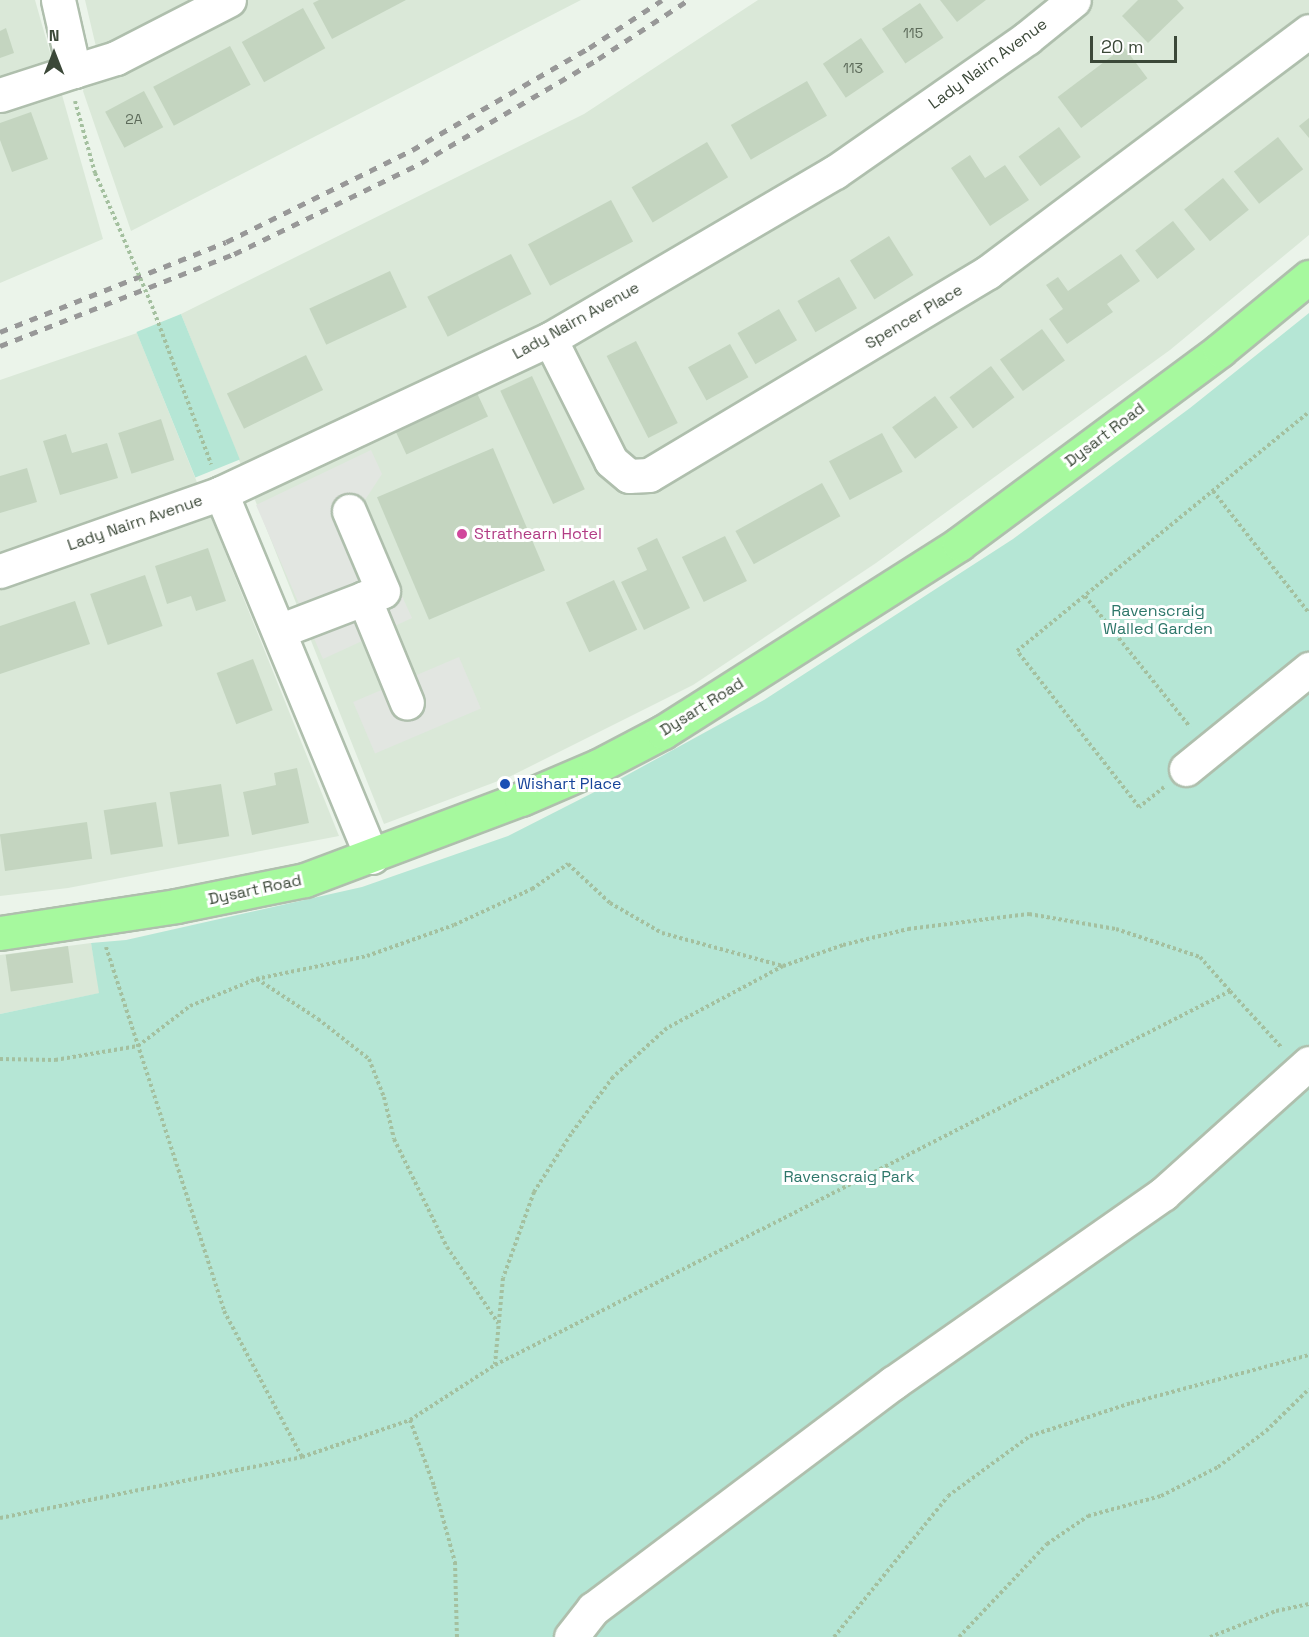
<!DOCTYPE html>
<html>
<head>
<meta charset="utf-8">
<style>
	body { margin:0 }
	#map { position:relative; width:1309px; height:1637px; overflow:hidden; background:#ebf4ea; font-family:"Space Grotesk",sans-serif }
	div>[style] { position:absolute }
	.residential>* { inset:0; background:#dae8d8 }
	.green>* { inset:0; background:#b5e6d5; transform-origin:0 0 }
	.parking>* { inset:0; background:#e2e6e1; transform-origin:0 0 }
	.building>* { inset:0; background:#c4d5c0; transform-origin:0 0 }
	.path>* { height:4px; margin-top:-2px; transform-origin:0; background:repeating-linear-gradient(90deg,#a4c09f 0 3px,transparent 0 6px) }
	.roads { filter:drop-shadow(2px 0 #afbfad) drop-shadow(-2px 0 #afbfad) drop-shadow(0 2px #afbfad) drop-shadow(0 -2px #afbfad) }
	.minor>* { height:33px; margin:-16.5px; padding:0 16.5px; transform-origin:16.5px; border-radius:16.5px; background:#fff }
	.major>* { height:33px; margin:-16.5px; padding:0 16.5px; transform-origin:16.5px; border-radius:16.5px; background:#a6f99e }
	.rail>* { height:4.5px; margin-top:-2.25px; transform-origin:0; background:repeating-linear-gradient(90deg,#989898 0 8px,transparent 0 16px) }
	.path-bridge>* { height:4px; margin-top:-2px; transform-origin:0; background:repeating-linear-gradient(90deg,#a4c09f 0 3px,transparent 0 6px) }
	.dots>* { width:16px; height:16px; translate:-50% -50%; box-sizing:border-box; border:3px solid #fff; border-radius:50% }
	span { translate:-50% -50%; white-space:nowrap; text-align:center; line-height:1.15; -webkit-text-stroke:6px #fff; paint-order:stroke }
	.number-label { font-size:14px; color:#5d6b5a }
	.number-label span { -webkit-text-stroke-width:0 }
	.street-label { font-size:16px; color:#3b4838 }
	.hotel-label { font-size:16px; color:#b23c85 }
	.left { translate:0 -50%; text-align:left }
	.park-label { font-size:16px; color:#2e776a }
	.transit-label { font-size:16px; color:#164399 }
	.north { position:absolute; left:24px; top:24px; width:60px; height:60px; -webkit-text-stroke:4px #fff; paint-order:stroke; rotate:0deg; font-size:16px; font-weight:700; line-height:24px; text-align:center; color:#3b4838 }
	.north::after { content:''; display:block; margin:auto; width:21px; height:27px; background:#3b4838; clip-path:polygon(50% 0,100% 100%,50% 72%,0 100%) }
	.scale { position:absolute; left:1090px; top:36px; width:87px; height:27px; box-sizing:border-box; border:3px solid #3b4838; border-top:0; padding-left:8px; font-size:18px; line-height:21px; white-space:nowrap; color:#3b4838; -webkit-text-stroke:4px #fff; paint-order:stroke }
</style>
</head>
<body>
<div id="map">
	<div class="residential">
		<i style="clip-path:polygon(0 0,35px 0,103px 239px,0 283px)"></i>
		<i style="clip-path:polygon(85px 0,581px 0,131px 231px,83px 91px,97px 51px)"></i>
		<i style="clip-path:polygon(758px 0,1309px 0,1309px 235px,1170px 350px,876px 563px,693px 685px,511px 776px,384px 824px,181px 314px,584px 114px)"></i>
		<i style="clip-path:polygon(137px 333px,339px 836px,68px 888px,0 896px,0 380px)"></i>
		<i style="clip-path:polygon(91px 943px,100px 993px,0 1014px,0 955px)"></i>
	</div>
	<div class="green">
		<i style="clip-path:polygon(1309px 313px,1309px 1637px,0 1637px,0 1014px,99px 993px,91px 943px,126px 940px,362px 887px,508px 836px,618px 780px,764px 700px,1013px 539px,1190px 408px)"></i>
		<i style="left:181px;top:314px;width:157px;height:48px;rotate:68deg"></i>
	</div>
	<div class="parking">
		<i style="clip-path:polygon(371px 450px,382px 474px,361px 506px,412px 618px,323px 659px,256px 505px)"></i>
		<i style="left:459px;top:657px;width:56px;height:115px;rotate:67deg"></i>
	</div>
	<div class="building">
		<i style="clip-path:polygon(319px 0,406px 0,332px 39px,313px 3px)"></i>
		<i style="clip-path:polygon(940px 0,986px 0,957px 22px)"></i>
		<i style="clip-path:polygon(1138px 0,1177px 0,1184px 8px,1148px 43px,1122px 16px)"></i>
		<i style="left:920px;top:3px;width:42px;height:46px;rotate:56deg"></i>
		<i style="left:303px;top:8px;width:46px;height:70px;rotate:61deg"></i>
		<i style="clip-path:polygon(6px 28px,14px 53px,0 58px,0 31px)"></i>
		<i style="left:861px;top:38px;width:41px;height:46px;rotate:56deg"></i>
		<i style="left:230px;top:46px;width:44px;height:87px;rotate:62deg"></i>
		<i style="left:1124px;top:47px;width:39px;height:83px;rotate:53deg"></i>
		<i style="left:807px;top:81px;width:40px;height:88px;rotate:60deg"></i>
		<i style="left:144px;top:91px;width:41px;height:44px;rotate:62deg"></i>
		<i style="clip-path:polygon(31px 112px,48px 159px,12px 172px,0 140px,0 123px)"></i>
		<i style="clip-path:polygon(1309px 118px,1309px 138px,1299px 126px)"></i>
		<i style="left:1059px;top:127px;width:37px;height:50px;rotate:54deg"></i>
		<i style="left:1278px;top:137px;width:41px;height:56px;rotate:52deg"></i>
		<i style="left:707px;top:142px;width:41px;height:88px;rotate:59deg"></i>
		<i style="clip-path:polygon(970px 155px,985px 178px,1005px 165px,1029px 200px,990px 226px,951px 168px)"></i>
		<i style="left:1223px;top:178px;width:41px;height:50px;rotate:51deg"></i>
		<i style="left:611px;top:200px;width:47px;height:94px;rotate:62deg"></i>
		<i style="left:1173px;top:221px;width:36px;height:48px;rotate:52deg"></i>
		<i style="left:889px;top:236px;width:46px;height:46px;rotate:58deg"></i>
		<i style="left:511px;top:254px;width:45px;height:94px;rotate:63deg"></i>
		<i style="clip-path:polygon(1121px 254px,1140px 281px,1107px 304px,1113px 312px,1067px 344px,1049px 319px,1063px 309px,1046px 285px,1058px 277px,1068px 291px)"></i>
		<i style="left:390px;top:271px;width:40px;height:89px;rotate:65deg"></i>
		<i style="left:839px;top:277px;width:36px;height:48px;rotate:60deg"></i>
		<i style="left:779px;top:309px;width:36px;height:48px;rotate:60deg"></i>
		<i style="left:1042px;top:329px;width:39px;height:52px;rotate:54deg"></i>
		<i style="left:636px;top:341px;width:92px;height:33px;rotate:63deg"></i>
		<i style="left:730px;top:344px;width:38px;height:48px;rotate:61deg"></i>
		<i style="left:306px;top:355px;width:39px;height:88px;rotate:64deg"></i>
		<i style="left:991px;top:366px;width:39px;height:52px;rotate:53deg"></i>
		<i style="left:532px;top:376px;width:125px;height:35px;rotate:65deg"></i>
		<i style="left:477px;top:393px;width:26px;height:90px;rotate:65deg"></i>
		<i style="left:935px;top:396px;width:39px;height:53px;rotate:54deg"></i>
		<i style="left:161px;top:419px;width:43px;height:45px;rotate:72deg"></i>
		<i style="left:882px;top:433px;width:44px;height:60px;rotate:62deg"></i>
		<i style="clip-path:polygon(66px 434px,72px 453px,107px 443px,118px 478px,60px 495px,43px 441px)"></i>
		<i style="left:493px;top:448px;width:133px;height:126px;rotate:67deg"></i>
		<i style="clip-path:polygon(27px 468px,37px 502px,0 513px,0 476px)"></i>
		<i style="left:822px;top:483px;width:38px;height:99px;rotate:61deg"></i>
		<i style="left:725px;top:536px;width:50px;height:48px;rotate:64deg"></i>
		<i style="clip-path:polygon(657px 538px,690px 608px,644px 630px,621px 582px,647px 570px,637px 548px)"></i>
		<i style="clip-path:polygon(208px 548px,226px 601px,196px 611px,191px 596px,167px 604px,155px 566px)"></i>
		<i style="left:145px;top:575px;width:54px;height:58px;rotate:71deg"></i>
		<i style="left:614px;top:580px;width:55px;height:53px;rotate:65deg"></i>
		<i style="clip-path:polygon(75px 601px,90px 644px,0 674px,0 626px)"></i>
		<i style="left:253px;top:659px;width:55px;height:39px;rotate:69deg"></i>
		<i style="clip-path:polygon(297px 768px,309px 823px,252px 835px,243px 792px,276px 785px,274px 773px)"></i>
		<i style="left:221px;top:784px;width:53px;height:52px;rotate:81deg"></i>
		<i style="left:156px;top:802px;width:45px;height:53px;rotate:81deg"></i>
		<i style="left:87px;top:822px;width:37px;height:88px;rotate:82deg"></i>
		<i style="left:68px;top:946px;width:37px;height:63px;rotate:82deg"></i>
	</div>
	<div class="path">
		<i style="left:75px;top:101px;width:75px;rotate:74.5deg"></i>
		<i style="left:95px;top:173px;width:55px;rotate:66.3deg"></i>
		<i style="left:152px;top:306px;width:169px;rotate:69.5deg"></i>
		<i style="left:1213px;top:491px;width:155px;rotate:51.8deg"></i>
		<i style="left:1085px;top:596px;width:168px;rotate:51.3deg"></i>
		<i style="left:1164px;top:787px;width:32px;rotate:141deg"></i>
		<i style="left:1139px;top:807px;width:198px;rotate:-128deg"></i>
		<i style="left:1017px;top:651px;width:377px;rotate:-39.3deg"></i>
		<i style="left:106px;top:947px;width:383px;rotate:72deg"></i>
		<i style="left:224px;top:1311px;width:166px;rotate:61.9deg"></i>
		<i style="left:783px;top:966px;width:64px;rotate:-19.3deg"></i>
		<i style="left:843px;top:945px;width:67px;rotate:-13.8deg"></i>
		<i style="left:908px;top:929px;width:122px;rotate:-7.1deg"></i>
		<i style="left:1029px;top:914px;width:88px;rotate:9.8deg"></i>
		<i style="left:1116px;top:929px;width:89px;rotate:18.4deg"></i>
		<i style="left:1200px;top:957px;width:45px;rotate:48.6deg"></i>
		<i style="left:257px;top:979px;width:73px;rotate:33.3deg"></i>
		<i style="left:318px;top:1019px;width:65px;rotate:38.1deg"></i>
		<i style="left:369px;top:1059px;width:41px;rotate:68.5deg"></i>
		<i style="left:384px;top:1097px;width:43px;rotate:76.6deg"></i>
		<i style="left:394px;top:1139px;width:120px;rotate:63.9deg"></i>
		<i style="left:447px;top:1247px;width:92px;rotate:56.1deg"></i>
		<i style="left:0;top:1059px;width:55px;rotate:1deg"></i>
		<i style="left:55px;top:1060px;width:84px;rotate:-9.6deg"></i>
		<i style="left:138px;top:1046px;width:66px;rotate:-37.6deg"></i>
		<i style="left:190px;top:1006px;width:71px;rotate:-22.2deg"></i>
		<i style="left:256px;top:979px;width:113px;rotate:-11.7deg"></i>
		<i style="left:367px;top:956px;width:92px;rotate:-19.6deg"></i>
		<i style="left:454px;top:925px;width:86px;rotate:-24.8deg"></i>
		<i style="left:532px;top:889px;width:44px;rotate:-34.8deg"></i>
		<i style="left:568px;top:864px;width:57px;rotate:42.9deg"></i>
		<i style="left:610px;top:903px;width:60px;rotate:30deg"></i>
		<i style="left:662px;top:933px;width:125px;rotate:15.3deg"></i>
		<i style="left:783px;top:966px;width:132px;rotate:151.9deg"></i>
		<i style="left:667px;top:1028px;width:73px;rotate:137.8deg"></i>
		<i style="left:613px;top:1077px;width:71px;rotate:126.4deg"></i>
		<i style="left:571px;top:1134px;width:69px;rotate:122.5deg"></i>
		<i style="left:534px;top:1192px;width:91px;rotate:109.8deg"></i>
		<i style="left:503px;top:1278px;width:87px;rotate:95.3deg"></i>
		<i style="left:410px;top:1420px;width:101px;rotate:-32.9deg"></i>
		<i style="left:495px;top:1365px;width:825px;rotate:-26.97deg"></i>
		<i style="left:1230px;top:991px;width:76px;rotate:47.7deg"></i>
		<i style="left:0;top:1518px;width:308px;rotate:-11.4deg"></i>
		<i style="left:302px;top:1457px;width:114px;rotate:-18.9deg"></i>
		<i style="left:410px;top:1420px;width:70px;rotate:70deg"></i>
		<i style="left:434px;top:1486px;width:79px;rotate:74.6deg"></i>
		<i style="left:455px;top:1562px;width:75px;rotate:88.5deg"></i>
		<i style="left:834px;top:1637px;width:181px;rotate:-51deg"></i>
		<i style="left:948px;top:1496px;width:102px;rotate:-36.2deg"></i>
		<i style="left:1030px;top:1436px;width:106px;rotate:-18.1deg"></i>
		<i style="left:1131px;top:1403px;width:184px;rotate:-15.1deg"></i>
		<i style="left:959px;top:1637px;width:128px;rotate:-46.6deg"></i>
		<i style="left:1047px;top:1544px;width:50px;rotate:-34.3deg"></i>
		<i style="left:1088px;top:1516px;width:76px;rotate:-15.3deg"></i>
		<i style="left:1161px;top:1496px;width:64px;rotate:-27deg"></i>
		<i style="left:1218px;top:1467px;width:60px;rotate:-36.9deg"></i>
		<i style="left:1266px;top:1431px;width:60px;rotate:-44.3deg"></i>
		<i style="left:1210px;top:1637px;width:71px;rotate:-21.5deg"></i>
		<i style="left:1276px;top:1611px;width:34px;rotate:-12deg"></i>
	</div>
	<div class="roads">
		<div class="minor">
			<i style="left:58px;top:0;width:73px;rotate:77.3deg"></i>
			<i style="left:74px;top:71px;width:44px;rotate:-17.2deg"></i>
			<i style="left:116px;top:58px;width:127px;rotate:-27.2deg"></i>
			<i style="left:0;top:95px;width:78px;rotate:-18deg"></i>
			<i style="left:550px;top:339px;width:136px;rotate:63.4deg"></i>
			<i style="left:611px;top:461px;width:23px;rotate:40deg"></i>
			<i style="left:629px;top:476px;width:20px;rotate:-3deg"></i>
			<i style="left:649px;top:475px;width:395px;rotate:-30.9deg"></i>
			<i style="left:988px;top:272px;width:401px;rotate:-36.9deg"></i>
			<i style="left:221px;top:493px;width:394px;rotate:67.5deg"></i>
			<i style="left:0;top:571px;width:234px;rotate:-19.4deg"></i>
			<i style="left:221px;top:493px;width:363px;rotate:-25.1deg"></i>
			<i style="left:550px;top:339px;width:330px;rotate:-30.4deg"></i>
			<i style="left:835px;top:172px;width:234px;rotate:-34.9deg"></i>
			<i style="left:1027px;top:38px;width:60px;rotate:-39deg"></i>
			<i style="left:364px;top:598px;width:113px;rotate:67.7deg"></i>
			<i style="left:279px;top:631px;width:111px;rotate:-21deg"></i>
			<i style="left:383px;top:591px;width:87px;rotate:-113deg"></i>
			<i style="left:1186px;top:769px;width:159px;rotate:-39.1deg"></i>
			<i style="left:571px;top:1637px;width:36px;rotate:-52deg"></i>
			<i style="left:593px;top:1609px;width:376px;rotate:-37deg"></i>
			<i style="left:893px;top:1383px;width:330px;rotate:-35deg"></i>
			<i style="left:1163px;top:1194px;width:196px;rotate:-41.9deg"></i>
		</div>
		<div class="major">
			<i style="left:0;top:933px;width:178px;rotate:-8.7deg"></i>
			<i style="left:176px;top:906px;width:132px;rotate:-11.4deg"></i>
			<i style="left:305px;top:880px;width:231px;rotate:-20.6deg"></i>
			<i style="left:521px;top:799px;width:84px;rotate:-23.2deg"></i>
			<i style="left:598px;top:766px;width:73px;rotate:-27.6deg"></i>
			<i style="left:663px;top:732px;width:351px;rotate:-32.4deg"></i>
			<i style="left:959px;top:544px;width:325px;rotate:-36.6deg"></i>
			<i style="left:1220px;top:350px;width:115px;rotate:-39.4deg"></i>
		</div>
	</div>
	<div class="rail">
		<i style="left:0;top:332px;width:243px;rotate:-21.7deg"></i>
		<i style="left:226px;top:242px;width:208px;rotate:-26.3deg"></i>
		<i style="left:412px;top:150px;width:204px;rotate:-30deg"></i>
		<i style="left:589px;top:48px;width:87px;rotate:-33.3deg"></i>
		<i style="left:0;top:346px;width:251px;rotate:-21.5deg"></i>
		<i style="left:234px;top:254px;width:208px;rotate:-25.9deg"></i>
		<i style="left:421px;top:163px;width:205px;rotate:-30.4deg"></i>
		<i style="left:598px;top:59px;width:108px;rotate:-33.2deg"></i>
	</div>
	<div class="path-bridge">
		<i style="left:117px;top:223px;width:90px;rotate:67.1deg"></i>
	</div>
	<div class="dots">
		<i style="left:462px;top:534px;background:#d1479c"></i>
		<i style="left:505px;top:784px;background:#1a4fb4"></i>
	</div>
	<div class="number-label">
		<span style="left:913px;top:33px">115</span>
		<span style="left:853px;top:68px">113</span>
		<span style="left:134px;top:119px">2A</span>
	</div>
	<div class="street-label">
		<span style="left:988px;top:64px;rotate:-36deg">Lady Nairn Avenue</span>
		<span style="left:914px;top:317px;rotate:-31deg">Spencer Place</span>
		<span style="left:576px;top:321px;rotate:-29deg">Lady Nairn Avenue</span>
		<span style="left:1105px;top:435px;rotate:-37deg">Dysart Road</span>
		<span style="left:135px;top:523px;rotate:-19deg">Lady Nairn Avenue</span>
		<span style="left:702px;top:707px;rotate:-32deg">Dysart Road</span>
		<span style="left:255px;top:890px;rotate:-12deg">Dysart Road</span>
	</div>
	<div class="hotel-label">
		<span class="left" style="left:474px;top:534px">Strathearn Hotel</span>
	</div>
	<div class="park-label">
		<span style="left:1158px;top:620px">Ravenscraig<br>Walled Garden</span>
		<span style="left:849px;top:1177px">Ravenscraig Park</span>
	</div>
	<div class="transit-label">
		<span class="left" style="left:517px;top:784px">Wishart Place</span>
	</div>
	<div class="north">N</div>
	<div class="scale">20 m</div>
</div>
</body>
</html>
